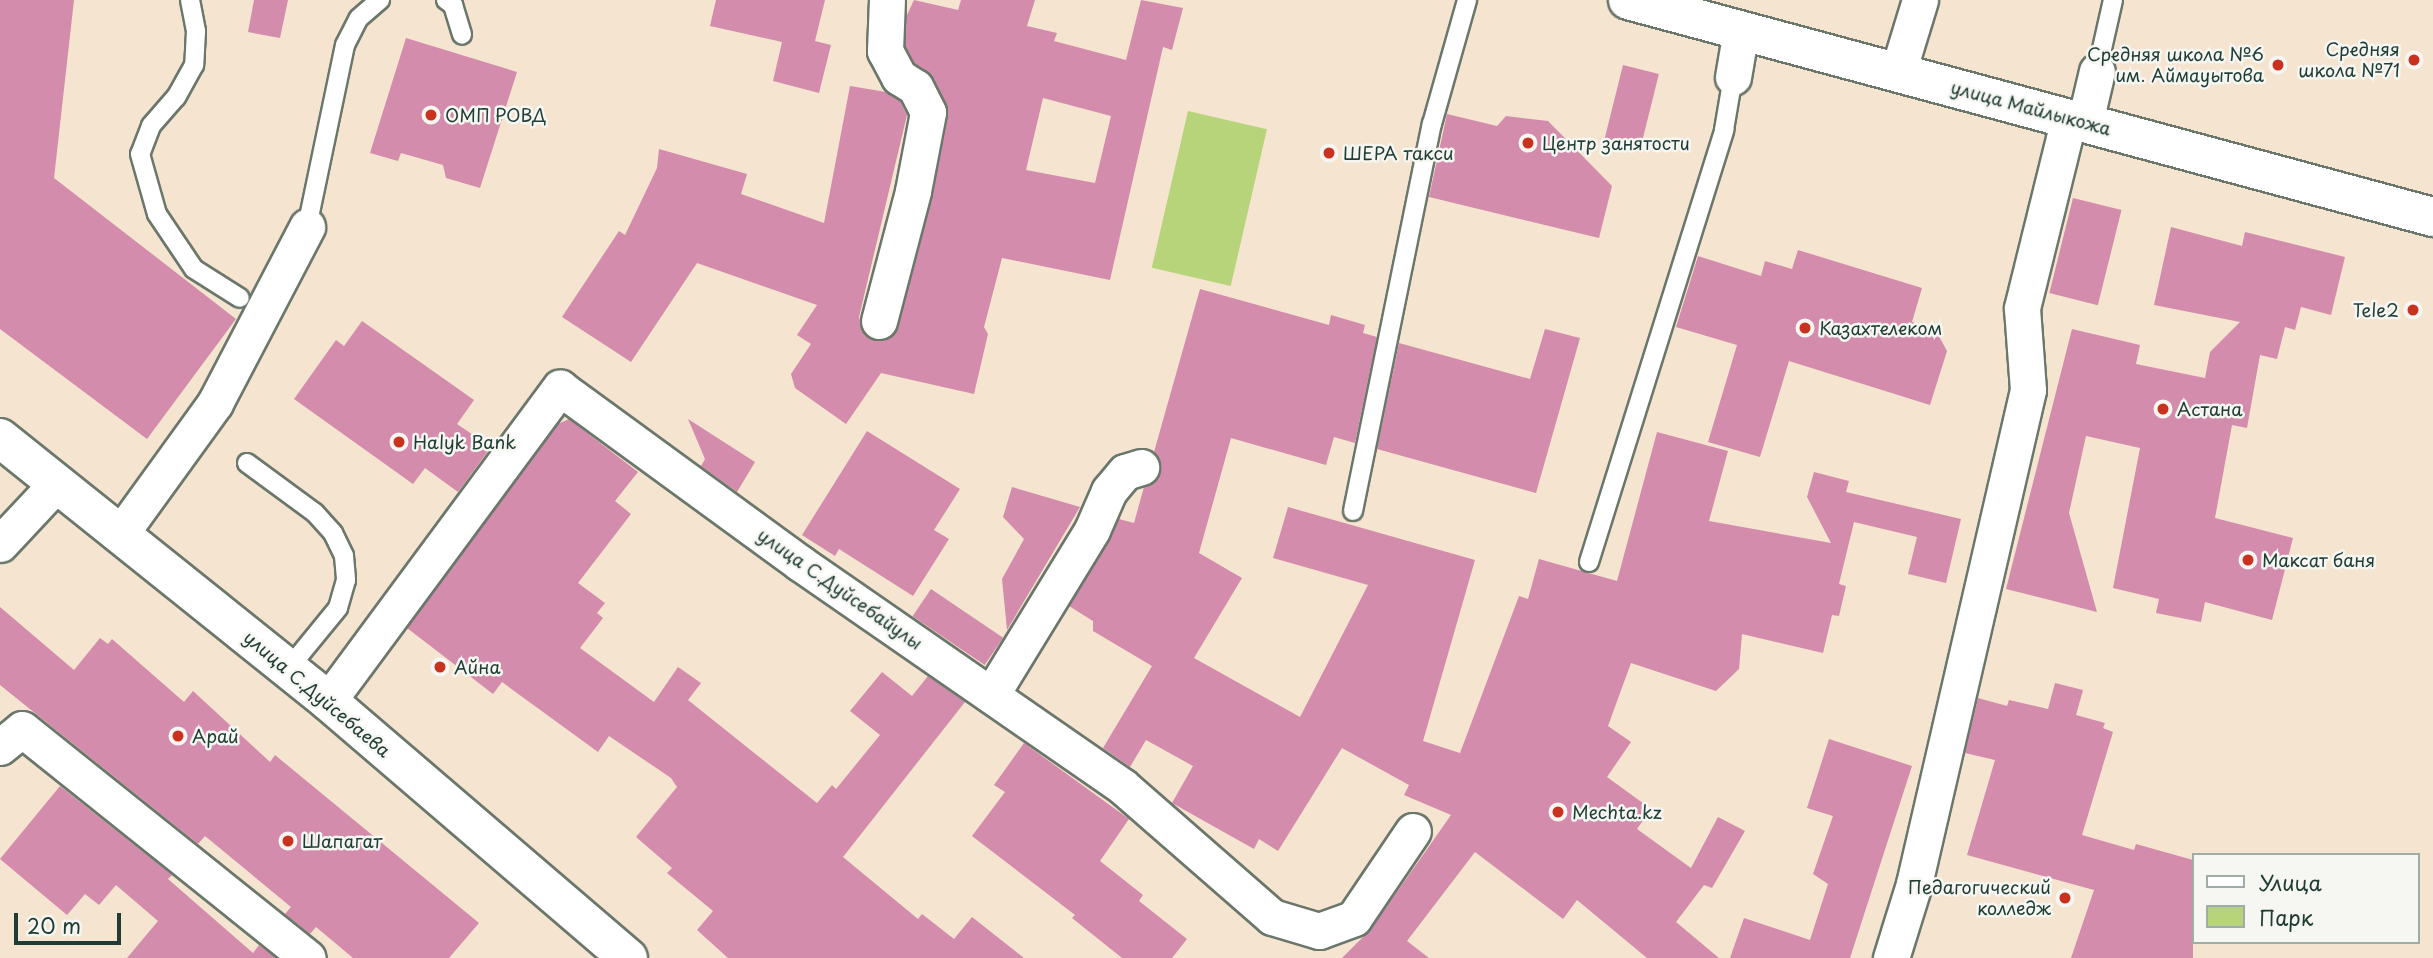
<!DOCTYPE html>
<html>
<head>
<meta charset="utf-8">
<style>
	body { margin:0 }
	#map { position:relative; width:2433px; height:958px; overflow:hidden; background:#f5e4cf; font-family:"Playpen Sans",sans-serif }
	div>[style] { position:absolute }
	.green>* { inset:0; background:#b8d47a; transform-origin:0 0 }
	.building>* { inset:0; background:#d48cad; transform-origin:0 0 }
	.roads { filter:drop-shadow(2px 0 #6a776a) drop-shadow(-2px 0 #6a776a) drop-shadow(0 2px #6a776a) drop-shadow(0 -2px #6a776a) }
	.service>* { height:18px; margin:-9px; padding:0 9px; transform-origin:9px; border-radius:9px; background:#fff }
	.minor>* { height:35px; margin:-17.5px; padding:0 17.5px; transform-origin:17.5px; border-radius:17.5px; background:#fff }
	.tertiary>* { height:38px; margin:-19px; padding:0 19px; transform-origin:19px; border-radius:19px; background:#fff }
	.primary>* { height:38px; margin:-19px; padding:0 19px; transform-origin:19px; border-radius:19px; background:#fff }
	.dots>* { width:19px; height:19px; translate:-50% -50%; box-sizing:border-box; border:4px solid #f6f6f2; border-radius:50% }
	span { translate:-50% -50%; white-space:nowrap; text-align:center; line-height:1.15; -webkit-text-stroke:5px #f6f6f2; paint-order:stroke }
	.poi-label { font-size:18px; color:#1f3d34 }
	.right { translate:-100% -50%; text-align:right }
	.left { translate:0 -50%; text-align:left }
	.street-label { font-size:18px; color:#1f3d34 }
	.legend { position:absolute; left:2192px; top:853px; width:228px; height:91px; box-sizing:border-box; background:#f6f6f2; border:2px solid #a0aca6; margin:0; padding:9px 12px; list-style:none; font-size:21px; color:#1f3d34 }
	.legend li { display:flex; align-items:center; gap:14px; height:35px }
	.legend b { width:35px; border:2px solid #a0aca6 }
	.scale { position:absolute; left:14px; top:913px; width:107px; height:32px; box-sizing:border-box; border:4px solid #1f3d34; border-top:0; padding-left:9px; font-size:21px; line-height:24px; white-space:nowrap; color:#1f3d34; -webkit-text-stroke:5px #f6f6f2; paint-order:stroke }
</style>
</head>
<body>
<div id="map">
	<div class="green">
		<i style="left:1188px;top:111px;width:81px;height:161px;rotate:13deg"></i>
	</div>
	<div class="building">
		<i style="clip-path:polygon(0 0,74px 0,54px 178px,236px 319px,147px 439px,0 329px)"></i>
		<i style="clip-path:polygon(254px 0,288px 0,280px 38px,248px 32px)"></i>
		<i style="clip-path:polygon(716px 0,825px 0,815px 41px,831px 45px,819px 93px,773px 81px,782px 42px,710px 26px)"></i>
		<i style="clip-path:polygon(evenodd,914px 0,958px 10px,961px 0,1035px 0,1027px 26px,1057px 33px,1054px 41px,1126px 60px,1141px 0,1183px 8px,1172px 50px,1163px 47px,1110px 280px,1002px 258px,984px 327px,988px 334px,974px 394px,881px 373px,846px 424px,795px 388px,791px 374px,811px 344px,797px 335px,817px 305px,697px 263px,631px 362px,562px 317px,619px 231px,625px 235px,657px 168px,659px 149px,747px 174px,741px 194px,824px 223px,850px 86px,886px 92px,900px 101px,907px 115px,859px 317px,865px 336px,884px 340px,893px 336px,932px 196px,948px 116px,933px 78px,914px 63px,905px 46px,906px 17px,914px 0,1043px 98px,1111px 116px,1095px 183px,1026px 170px,1043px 98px)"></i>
		<i style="clip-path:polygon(406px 38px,517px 72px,480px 188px,446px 178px,443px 165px,401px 153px,398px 161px,370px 153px)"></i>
		<i style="left:1623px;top:65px;width:37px;height:81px;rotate:14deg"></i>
		<i style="clip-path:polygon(1447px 114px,1497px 126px,1506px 116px,1548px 121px,1612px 186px,1599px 238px,1429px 197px)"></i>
		<i style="left:2073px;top:198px;width:50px;height:98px;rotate:14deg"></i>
		<i style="clip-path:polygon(2171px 227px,2242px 246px,2245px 232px,2345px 257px,2331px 315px,2301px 307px,2295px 330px,2285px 327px,2277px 359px,2260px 355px,2247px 428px,2232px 425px,2215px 518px,2293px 538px,2272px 620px,2205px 602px,2201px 622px,2156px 613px,2159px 599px,2113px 588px,2140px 448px,2086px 436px,2069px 513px,2097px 612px,2006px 589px,2072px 329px,2140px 345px,2136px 364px,2205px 378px,2210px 352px,2240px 322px,2154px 305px)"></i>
		<i style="clip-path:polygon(1798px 250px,1922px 288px,1912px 322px,1935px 329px,1947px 351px,1930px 405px,1789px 361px,1760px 457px,1708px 442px,1737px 345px,1676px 327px,1698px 256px,1761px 276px,1765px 261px,1792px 269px)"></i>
		<i style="clip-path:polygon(1200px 289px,1329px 325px,1331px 315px,1365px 325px,1363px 333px,1377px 337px,1355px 443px,1334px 437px,1326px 465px,1231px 438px,1199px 553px,1242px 578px,1194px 658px,1300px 717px,1368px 585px,1273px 558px,1288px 507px,1475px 560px,1423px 741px,1460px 753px,1519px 596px,1528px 599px,1539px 559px,1617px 581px,1657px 432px,1728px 451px,1709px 521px,1831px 543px,1807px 497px,1814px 472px,1849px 481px,1846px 492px,1961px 519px,1946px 583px,1908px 574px,1917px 537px,1854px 522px,1839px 584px,1846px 586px,1839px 616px,1832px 615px,1823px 653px,1742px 634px,1739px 669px,1716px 691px,1631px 663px,1608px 726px,1631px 742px,1607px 777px,1651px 809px,1637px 829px,1691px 868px,1718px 817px,1745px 831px,1712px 888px,1704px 885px,1676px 922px,1719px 958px,1647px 958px,1577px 900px,1563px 919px,1475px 852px,1407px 941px,1429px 958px,1342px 958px,1371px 929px,1451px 815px,1404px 795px,1409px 785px,1342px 748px,1278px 851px,1259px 839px,1254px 849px,1172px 803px,1193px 766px,1146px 740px,1130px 767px,1103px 748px,1152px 666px,1093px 631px,1093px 621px,1069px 606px,1119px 519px,1134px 523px,1144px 487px,1160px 472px,1154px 452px)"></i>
		<i style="clip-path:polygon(362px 321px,474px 400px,457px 424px,491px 447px,458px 492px,425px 468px,413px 484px,294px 399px,336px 340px,344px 346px)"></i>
		<i style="clip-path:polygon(1545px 329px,1580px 338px,1536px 493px,1377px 449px,1399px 343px,1530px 379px)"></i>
		<i style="clip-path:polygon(569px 419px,638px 472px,615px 501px,631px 514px,578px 583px,605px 603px,597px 613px,603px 618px,580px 648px,654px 702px,678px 667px,701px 683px,688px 700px,817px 803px,832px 785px,836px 789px,880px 735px,850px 711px,882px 672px,912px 696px,928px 676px,965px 702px,843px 857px,918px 919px,922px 914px,954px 939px,972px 917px,1024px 958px,728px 958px,697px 930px,713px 911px,667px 873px,672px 868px,636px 837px,677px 787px,671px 778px,609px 736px,598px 752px,502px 682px,493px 694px,407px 628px,558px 424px)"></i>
		<i style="clip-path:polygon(688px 419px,755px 462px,737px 492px,701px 466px,705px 459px)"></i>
		<i style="clip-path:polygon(867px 431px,960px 489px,934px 530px,949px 539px,913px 596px,839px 549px,835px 556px,802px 535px)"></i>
		<i style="clip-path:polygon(1012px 487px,1080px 507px,1007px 630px,1002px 579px,1024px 539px,1003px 517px)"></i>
		<i style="left:931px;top:589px;width:87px;height:33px;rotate:34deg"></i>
		<i style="clip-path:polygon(0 607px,74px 670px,100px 638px,108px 644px,112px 639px,184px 702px,193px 691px,270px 762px,275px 755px,479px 923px,449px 958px,353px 958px,316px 927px,310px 934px,285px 914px,291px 907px,205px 836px,198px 844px,0 685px)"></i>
		<i style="clip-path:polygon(2055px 683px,2083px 690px,2076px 715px,2105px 723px,2103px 728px,2113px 732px,2082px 835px,2134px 850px,2136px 844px,2193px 860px,2193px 958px,2071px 958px,2094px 890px,1967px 855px,1995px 760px,1965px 753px,1978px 698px,2007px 706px,2009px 700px,2048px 709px)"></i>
		<i style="clip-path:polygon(1829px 739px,1912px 766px,1850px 958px,1730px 958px,1744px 918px,1810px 940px,1828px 884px,1813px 874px,1833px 816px,1807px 808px)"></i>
		<i style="clip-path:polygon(1024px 743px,1129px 819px,1100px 861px,1143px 895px,1139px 901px,1187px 939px,1172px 958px,1122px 958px,1072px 918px,1075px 915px,972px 836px,1005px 792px,994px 785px)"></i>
		<i style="clip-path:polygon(60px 786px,172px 875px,168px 879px,253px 953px,259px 945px,276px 958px,127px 958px,158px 921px,116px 885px,99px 905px,85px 894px,67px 915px,0 859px)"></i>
	</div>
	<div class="roads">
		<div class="service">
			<i style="left:190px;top:0;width:32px;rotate:79deg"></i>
			<i style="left:196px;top:31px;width:34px;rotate:93deg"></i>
			<i style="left:194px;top:65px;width:37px;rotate:119deg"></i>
			<i style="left:176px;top:97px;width:38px;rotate:131deg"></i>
			<i style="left:151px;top:126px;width:30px;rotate:111deg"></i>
			<i style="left:140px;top:154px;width:62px;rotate:74.2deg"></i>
			<i style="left:157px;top:214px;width:66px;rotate:56.1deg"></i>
			<i style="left:194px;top:269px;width:54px;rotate:32.2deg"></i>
			<i style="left:446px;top:0;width:9px;rotate:36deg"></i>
			<i style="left:453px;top:5px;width:31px;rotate:73deg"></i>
			<i style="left:2097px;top:71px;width:73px;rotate:-77.3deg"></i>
			<i style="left:307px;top:227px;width:186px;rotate:-78.2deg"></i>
			<i style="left:345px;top:45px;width:30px;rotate:-63deg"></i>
			<i style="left:359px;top:18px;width:28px;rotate:-41deg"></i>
			<i style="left:247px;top:463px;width:84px;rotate:36.3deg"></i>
			<i style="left:315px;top:513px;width:27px;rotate:48deg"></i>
			<i style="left:333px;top:533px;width:25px;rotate:64deg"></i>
			<i style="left:344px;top:556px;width:24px;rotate:85deg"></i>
			<i style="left:346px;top:580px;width:29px;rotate:106deg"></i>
			<i style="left:338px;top:608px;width:79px;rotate:129.3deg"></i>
			<i style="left:1353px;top:511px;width:395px;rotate:-78.5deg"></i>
			<i style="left:1432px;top:124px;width:129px;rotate:-74.2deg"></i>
			<i style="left:1589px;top:562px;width:453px;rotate:-72.6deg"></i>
			<i style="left:1724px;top:130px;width:54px;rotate:-80.4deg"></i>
		</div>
		<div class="minor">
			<i style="left:1898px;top:72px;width:75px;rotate:-73deg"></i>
			<i style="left:1733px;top:77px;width:48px;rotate:-80.3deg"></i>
			<i style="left:2085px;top:122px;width:52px;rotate:-76.8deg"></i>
			<i style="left:879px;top:321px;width:134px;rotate:-75.3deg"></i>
			<i style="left:913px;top:191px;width:80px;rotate:-79.2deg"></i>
			<i style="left:928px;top:112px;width:28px;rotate:-117deg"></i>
			<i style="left:915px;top:87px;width:19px;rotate:-148deg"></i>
			<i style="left:899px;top:77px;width:30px;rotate:-118deg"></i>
			<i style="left:885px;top:51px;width:51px;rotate:-87.8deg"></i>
			<i style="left:121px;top:533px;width:160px;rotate:-54.1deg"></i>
			<i style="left:215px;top:403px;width:199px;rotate:-62.4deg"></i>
			<i style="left:0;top:544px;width:83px;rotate:-46.9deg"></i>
			<i style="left:991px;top:695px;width:193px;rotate:-58.5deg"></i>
			<i style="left:1092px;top:530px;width:43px;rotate:-66.4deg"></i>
			<i style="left:1109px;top:491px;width:25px;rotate:-50deg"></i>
			<i style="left:1125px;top:472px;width:17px;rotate:-17deg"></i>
			<i style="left:328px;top:701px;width:390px;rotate:-53.5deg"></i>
			<i style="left:560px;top:388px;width:297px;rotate:36.1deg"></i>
			<i style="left:800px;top:563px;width:392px;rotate:34.7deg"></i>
			<i style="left:1122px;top:786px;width:199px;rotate:41.1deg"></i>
			<i style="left:1272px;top:917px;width:49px;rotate:16.6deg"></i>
			<i style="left:1319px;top:931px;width:37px;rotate:-20deg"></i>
			<i style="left:1354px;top:918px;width:105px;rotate:-55.9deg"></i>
			<i style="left:0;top:747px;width:28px;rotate:-39deg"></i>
			<i style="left:22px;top:729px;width:366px;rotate:38.7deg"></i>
			<i style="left:1891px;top:958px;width:77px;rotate:-72.7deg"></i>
			<i style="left:1914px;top:884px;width:507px;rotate:-77.01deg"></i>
			<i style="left:2028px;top:390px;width:82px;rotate:-94.2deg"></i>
			<i style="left:2022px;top:308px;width:196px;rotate:-76.1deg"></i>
		</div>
		<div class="tertiary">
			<i style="left:1628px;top:0;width:834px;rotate:15.09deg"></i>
		</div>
		<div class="primary">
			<i style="left:0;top:438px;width:420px;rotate:38.7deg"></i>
			<i style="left:328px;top:701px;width:395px;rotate:40.6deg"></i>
		</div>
	</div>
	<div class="dots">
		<i style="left:2414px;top:60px;background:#c8321e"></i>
		<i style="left:2278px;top:65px;background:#c8321e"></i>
		<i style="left:431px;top:115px;background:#c8321e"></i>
		<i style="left:1528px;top:143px;background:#c8321e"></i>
		<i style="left:1329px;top:153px;background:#c8321e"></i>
		<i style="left:2413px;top:310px;background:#c8321e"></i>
		<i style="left:1805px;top:328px;background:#c8321e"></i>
		<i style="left:2163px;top:409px;background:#c8321e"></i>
		<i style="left:399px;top:442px;background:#c8321e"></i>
		<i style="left:2248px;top:560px;background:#c8321e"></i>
		<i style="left:440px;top:667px;background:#c8321e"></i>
		<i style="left:178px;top:736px;background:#c8321e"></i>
		<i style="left:1558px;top:812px;background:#c8321e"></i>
		<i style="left:288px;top:841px;background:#c8321e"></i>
		<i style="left:2065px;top:898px;background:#c8321e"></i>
	</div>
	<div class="poi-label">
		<span class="right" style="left:2400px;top:60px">Средняя<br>школа №71</span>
		<span class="right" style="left:2264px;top:65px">Средняя школа №6<br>им. Аймауытова</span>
		<span class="left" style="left:445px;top:115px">ОМП РОВД</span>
		<span class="left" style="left:1542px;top:143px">Центр занятости</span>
		<span class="left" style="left:1343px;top:153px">ШЕРА такси</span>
		<span class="right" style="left:2399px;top:310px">Tele2</span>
		<span class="left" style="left:1819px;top:328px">Казахтелеком</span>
		<span class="left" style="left:2177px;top:409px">Астана</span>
		<span class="left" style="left:413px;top:442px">Halyk Bank</span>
		<span class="left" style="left:2262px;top:560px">Максат баня</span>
		<span class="left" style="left:454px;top:667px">Айна</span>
		<span class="left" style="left:192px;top:736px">Арай</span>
		<span class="left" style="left:1572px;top:812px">Mechta.kz</span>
		<span class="left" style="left:302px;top:841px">Шапагат</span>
		<span class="right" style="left:2051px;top:898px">Педагогический<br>колледж</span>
	</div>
	<div class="street-label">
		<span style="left:2031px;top:108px;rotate:15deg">улица Майлыкожа</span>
		<span style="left:840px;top:589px;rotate:35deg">улица С.Дуйсебайулы</span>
		<span style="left:317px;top:694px;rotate:40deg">улица С.Дуйсебаева</span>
	</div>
	<ul class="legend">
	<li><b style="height:9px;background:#fff"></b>Улица</li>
	<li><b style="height:19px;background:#b8d47a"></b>Парк</li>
	</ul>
	<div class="scale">20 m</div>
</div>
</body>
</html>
